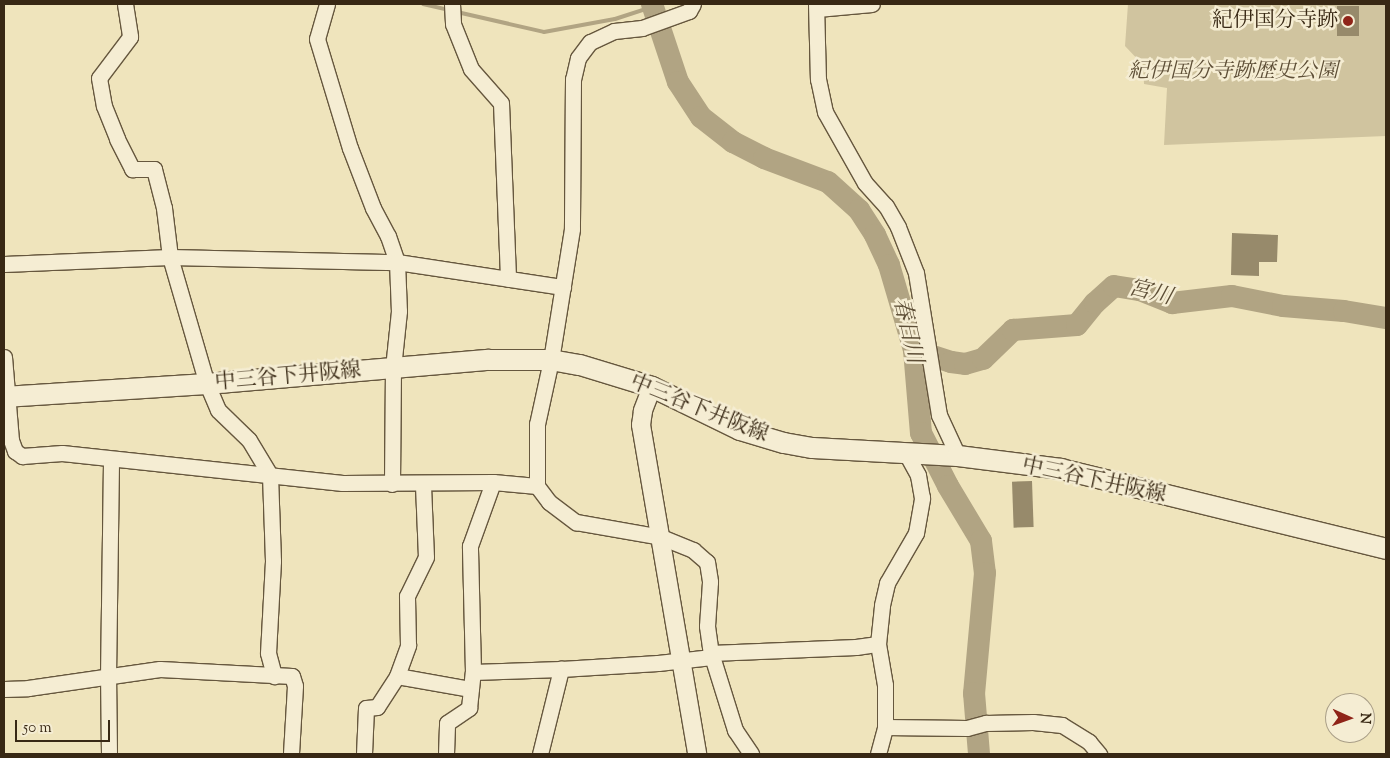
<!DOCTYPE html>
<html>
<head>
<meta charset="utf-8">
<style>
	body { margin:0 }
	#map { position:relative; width:1390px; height:758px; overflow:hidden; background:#efe4bc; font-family:"Sorts Mill Goudy","Noto Serif JP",serif }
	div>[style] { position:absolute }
	.green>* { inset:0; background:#d0c49f }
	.stream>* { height:4px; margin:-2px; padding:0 2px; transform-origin:2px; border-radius:2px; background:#b1a483 }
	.river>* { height:22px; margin:-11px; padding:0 11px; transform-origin:11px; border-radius:11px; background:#b1a483 }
	.building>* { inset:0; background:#978a6b; transform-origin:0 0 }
	.roads { filter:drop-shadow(1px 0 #66573e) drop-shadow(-1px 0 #66573e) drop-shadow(0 1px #66573e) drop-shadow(0 -1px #66573e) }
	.minor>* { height:15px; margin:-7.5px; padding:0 7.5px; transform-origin:7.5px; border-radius:7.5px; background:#f5edd3 }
	.tertiary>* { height:18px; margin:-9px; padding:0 9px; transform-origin:9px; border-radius:9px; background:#f5edd3 }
	.secondary>* { height:20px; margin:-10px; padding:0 10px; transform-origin:10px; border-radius:10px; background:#f5edd3 }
	.dots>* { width:14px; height:14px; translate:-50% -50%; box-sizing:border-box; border:2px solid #f5edd3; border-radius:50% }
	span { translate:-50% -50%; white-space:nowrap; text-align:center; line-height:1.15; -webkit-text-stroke:5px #f5edd3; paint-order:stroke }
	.poi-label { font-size:21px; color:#382814 }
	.right { translate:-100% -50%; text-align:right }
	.park-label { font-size:21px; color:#5e4f37; font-style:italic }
	.street-label { font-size:21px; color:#382814 }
	.water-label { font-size:22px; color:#5c4d35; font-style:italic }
	.frame { position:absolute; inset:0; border:5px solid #382814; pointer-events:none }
	.north { position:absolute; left:1325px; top:693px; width:50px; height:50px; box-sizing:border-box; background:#f5edd3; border:1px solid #a99e87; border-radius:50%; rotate:92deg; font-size:14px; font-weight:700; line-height:20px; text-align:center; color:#382814 }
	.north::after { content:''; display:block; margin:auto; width:18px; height:22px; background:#8f2418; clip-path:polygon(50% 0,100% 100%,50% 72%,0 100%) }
	.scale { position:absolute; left:15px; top:720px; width:95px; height:22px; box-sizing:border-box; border:2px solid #382814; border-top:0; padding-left:6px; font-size:15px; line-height:18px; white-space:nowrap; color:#382814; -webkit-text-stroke:4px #f5edd3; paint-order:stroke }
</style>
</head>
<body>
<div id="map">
	<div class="green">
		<i style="clip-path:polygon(1128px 4px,1386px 4px,1386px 136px,1164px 145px,1167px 88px,1144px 84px,1143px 65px,1125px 46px)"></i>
	</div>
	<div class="stream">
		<i style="left:423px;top:4px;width:26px;rotate:13deg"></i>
		<i style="left:457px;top:12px;width:89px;rotate:12.9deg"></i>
		<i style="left:544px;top:32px;width:72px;rotate:-10.4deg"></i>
		<i style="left:615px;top:19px;width:40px;rotate:-18deg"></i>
	</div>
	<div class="river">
		<i style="left:652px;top:4px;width:82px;rotate:71.6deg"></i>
		<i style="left:678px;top:82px;width:42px;rotate:56.7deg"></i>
		<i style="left:701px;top:117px;width:41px;rotate:38deg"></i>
		<i style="left:733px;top:142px;width:35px;rotate:27deg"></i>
		<i style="left:764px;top:158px;width:68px;rotate:20.6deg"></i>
		<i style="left:828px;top:182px;width:42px;rotate:42.1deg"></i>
		<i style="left:859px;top:210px;width:30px;rotate:57deg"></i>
		<i style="left:875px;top:235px;width:33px;rotate:65deg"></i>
		<i style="left:889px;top:265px;width:89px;rotate:73.6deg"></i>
		<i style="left:914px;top:350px;width:83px;rotate:85.2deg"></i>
		<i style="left:921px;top:433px;width:59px;rotate:63deg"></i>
		<i style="left:948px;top:486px;width:64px;rotate:59deg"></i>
		<i style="left:981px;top:541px;width:32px;rotate:83deg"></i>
		<i style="left:985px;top:573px;width:121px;rotate:95.2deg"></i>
		<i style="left:974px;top:693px;width:61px;rotate:85.3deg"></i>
		<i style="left:914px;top:350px;width:39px;rotate:18deg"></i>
		<i style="left:951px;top:362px;width:14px;rotate:8deg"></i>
		<i style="left:965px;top:364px;width:19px;rotate:-16deg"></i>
		<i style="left:983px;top:359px;width:42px;rotate:-44deg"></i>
		<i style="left:1013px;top:330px;width:64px;rotate:-4.5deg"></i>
		<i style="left:1077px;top:325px;width:28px;rotate:-51deg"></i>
		<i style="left:1095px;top:303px;width:25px;rotate:-42deg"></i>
		<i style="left:1114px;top:286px;width:26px;rotate:9deg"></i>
		<i style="left:1140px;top:290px;width:35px;rotate:22deg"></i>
		<i style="left:1172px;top:303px;width:60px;rotate:-6.7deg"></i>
		<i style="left:1232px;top:296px;width:52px;rotate:11.1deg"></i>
		<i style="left:1283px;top:306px;width:61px;rotate:4.7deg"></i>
		<i style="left:1344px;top:311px;width:43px;rotate:9.5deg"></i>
	</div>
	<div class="building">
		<i style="left:1337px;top:6px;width:22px;height:30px"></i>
		<i style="clip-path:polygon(1232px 233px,1278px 235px,1277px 262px,1259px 262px,1259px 276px,1231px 275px)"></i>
		<i style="left:1032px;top:481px;width:46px;height:20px;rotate:88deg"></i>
	</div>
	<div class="roads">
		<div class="minor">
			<i style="left:125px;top:4px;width:33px;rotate:81deg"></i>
			<i style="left:130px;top:37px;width:51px;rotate:127.1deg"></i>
			<i style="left:99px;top:78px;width:28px;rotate:80deg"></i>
			<i style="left:104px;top:106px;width:35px;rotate:68deg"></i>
			<i style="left:117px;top:139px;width:34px;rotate:63deg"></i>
			<i style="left:132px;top:169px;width:22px"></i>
			<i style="left:154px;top:169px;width:40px;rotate:75.6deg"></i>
			<i style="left:164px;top:208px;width:49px;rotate:83deg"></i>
			<i style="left:170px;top:257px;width:132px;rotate:73.8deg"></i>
			<i style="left:207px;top:384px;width:28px;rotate:67deg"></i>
			<i style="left:218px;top:410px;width:43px;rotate:44.1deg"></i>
			<i style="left:249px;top:440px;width:41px;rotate:59deg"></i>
			<i style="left:270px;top:475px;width:86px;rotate:88deg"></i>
			<i style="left:273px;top:561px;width:92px;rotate:93.1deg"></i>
			<i style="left:268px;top:653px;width:24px;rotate:75deg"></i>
			<i style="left:327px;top:4px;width:36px;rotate:106deg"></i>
			<i style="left:317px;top:39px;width:114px;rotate:73.2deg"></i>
			<i style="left:350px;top:148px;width:64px;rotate:69deg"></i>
			<i style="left:373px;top:208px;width:32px;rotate:62deg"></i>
			<i style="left:388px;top:236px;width:28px;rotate:71deg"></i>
			<i style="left:397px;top:262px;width:49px;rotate:87.7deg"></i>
			<i style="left:399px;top:311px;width:57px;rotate:96deg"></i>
			<i style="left:393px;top:368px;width:116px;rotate:90.5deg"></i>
			<i style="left:452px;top:4px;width:20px;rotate:87deg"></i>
			<i style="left:453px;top:24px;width:48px;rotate:68.2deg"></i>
			<i style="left:471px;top:69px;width:45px;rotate:48.6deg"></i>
			<i style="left:501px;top:103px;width:176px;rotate:87.7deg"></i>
			<i style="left:693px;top:4px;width:8px;rotate:120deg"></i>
			<i style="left:689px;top:11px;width:50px;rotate:160.1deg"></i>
			<i style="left:642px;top:28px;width:28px;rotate:174deg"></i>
			<i style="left:614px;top:31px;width:26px;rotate:155deg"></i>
			<i style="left:590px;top:42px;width:20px;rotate:127deg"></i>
			<i style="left:578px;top:58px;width:22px;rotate:103deg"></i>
			<i style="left:573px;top:79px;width:150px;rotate:90.4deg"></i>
			<i style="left:572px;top:229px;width:133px;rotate:99.1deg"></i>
			<i style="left:551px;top:360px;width:66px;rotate:102.3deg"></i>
			<i style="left:537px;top:424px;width:62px;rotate:90deg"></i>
			<i style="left:537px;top:486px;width:20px;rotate:53deg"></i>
			<i style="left:549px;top:502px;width:34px;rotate:37deg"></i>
			<i style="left:576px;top:522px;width:86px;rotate:10deg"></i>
			<i style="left:661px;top:537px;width:35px;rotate:22deg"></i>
			<i style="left:693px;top:550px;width:18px;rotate:41deg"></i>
			<i style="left:707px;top:562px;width:20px;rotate:81deg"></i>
			<i style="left:710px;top:582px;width:44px;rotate:93.9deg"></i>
			<i style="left:707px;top:626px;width:27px;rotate:82deg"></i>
			<i style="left:711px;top:653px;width:81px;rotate:72.7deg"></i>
			<i style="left:735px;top:730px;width:29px;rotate:56deg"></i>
			<i style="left:816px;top:4px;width:75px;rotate:88.5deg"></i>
			<i style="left:818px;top:79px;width:34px;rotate:78deg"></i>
			<i style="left:825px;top:112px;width:81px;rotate:60.6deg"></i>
			<i style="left:865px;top:183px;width:31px;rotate:48deg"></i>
			<i style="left:886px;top:206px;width:24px;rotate:60deg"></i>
			<i style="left:898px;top:227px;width:49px;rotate:68.6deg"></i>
			<i style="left:916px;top:273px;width:144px;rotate:80.8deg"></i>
			<i style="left:939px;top:415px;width:45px;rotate:65.1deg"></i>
			<i style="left:817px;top:9px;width:55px;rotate:-5.2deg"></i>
			<i style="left:4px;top:264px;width:166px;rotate:-2.4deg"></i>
			<i style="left:170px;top:257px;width:227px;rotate:1.3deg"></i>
			<i style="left:397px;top:262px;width:168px;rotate:8.6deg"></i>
			<i style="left:4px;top:357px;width:83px;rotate:85.2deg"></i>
			<i style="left:11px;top:440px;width:12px;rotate:70deg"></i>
			<i style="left:15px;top:451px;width:9px;rotate:36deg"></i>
			<i style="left:22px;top:456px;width:40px;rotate:-4.3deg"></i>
			<i style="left:62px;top:453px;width:282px;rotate:6.1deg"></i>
			<i style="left:342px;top:483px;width:151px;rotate:-0.4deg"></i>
			<i style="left:493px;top:482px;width:44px;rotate:5.2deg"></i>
			<i style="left:711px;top:653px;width:145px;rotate:-2.4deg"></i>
			<i style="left:856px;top:647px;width:22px;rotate:-8deg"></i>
			<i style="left:473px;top:672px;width:88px;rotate:-2deg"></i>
			<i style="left:397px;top:676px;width:75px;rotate:10deg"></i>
			<i style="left:4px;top:689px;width:24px;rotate:-2deg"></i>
			<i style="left:28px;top:688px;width:133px;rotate:-8.2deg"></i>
			<i style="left:160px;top:669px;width:132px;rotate:3deg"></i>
			<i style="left:292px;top:676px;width:10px;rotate:73deg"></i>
			<i style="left:295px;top:686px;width:68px;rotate:93.4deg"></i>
			<i style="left:885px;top:727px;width:82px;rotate:0.7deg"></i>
			<i style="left:967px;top:728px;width:20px;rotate:-15deg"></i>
			<i style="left:986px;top:723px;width:47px;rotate:-1.2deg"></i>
			<i style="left:1033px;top:722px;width:29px;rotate:6deg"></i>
			<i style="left:1062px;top:725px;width:32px;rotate:32deg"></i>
			<i style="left:1089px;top:742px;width:16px;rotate:50deg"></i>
			<i style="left:109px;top:754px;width:77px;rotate:-90.7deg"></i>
			<i style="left:108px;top:677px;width:217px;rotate:-89.2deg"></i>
			<i style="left:364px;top:754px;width:46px;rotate:-87.5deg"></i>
			<i style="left:366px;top:708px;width:11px;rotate:-5deg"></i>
			<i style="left:377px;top:707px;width:37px;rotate:-57deg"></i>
			<i style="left:397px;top:676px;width:33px;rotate:-70deg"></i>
			<i style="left:408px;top:645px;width:49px;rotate:-91.2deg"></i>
			<i style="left:407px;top:596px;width:43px;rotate:-64deg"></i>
			<i style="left:426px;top:557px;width:73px;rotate:-92.4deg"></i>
			<i style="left:446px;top:754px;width:31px;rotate:-88deg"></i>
			<i style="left:447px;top:723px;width:27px;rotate:-34deg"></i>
			<i style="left:469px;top:708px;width:36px;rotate:-84deg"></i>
			<i style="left:473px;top:672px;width:126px;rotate:-91.4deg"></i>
			<i style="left:470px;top:546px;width:68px;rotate:-70.2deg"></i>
			<i style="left:540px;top:754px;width:88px;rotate:-76.1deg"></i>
			<i style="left:561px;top:669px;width:97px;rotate:-3.5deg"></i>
			<i style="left:658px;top:663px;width:54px;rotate:-6.3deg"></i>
			<i style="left:878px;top:754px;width:28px;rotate:-75deg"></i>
			<i style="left:885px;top:727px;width:42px;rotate:-90deg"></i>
			<i style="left:885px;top:685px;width:42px;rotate:-99.7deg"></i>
			<i style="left:878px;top:644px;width:39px;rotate:-84deg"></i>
			<i style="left:882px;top:605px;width:23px;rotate:-77deg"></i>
			<i style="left:887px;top:583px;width:58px;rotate:-59.9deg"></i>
			<i style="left:916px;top:533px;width:36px;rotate:-80deg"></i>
			<i style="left:922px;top:498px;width:23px;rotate:-100deg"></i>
			<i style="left:918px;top:475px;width:25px;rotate:-119deg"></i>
		</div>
		<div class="tertiary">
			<i style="left:652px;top:387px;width:26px;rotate:111deg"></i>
			<i style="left:643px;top:411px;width:14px;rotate:98deg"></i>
			<i style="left:641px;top:425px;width:334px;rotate:80.3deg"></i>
		</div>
		<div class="secondary">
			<i style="left:4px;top:397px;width:203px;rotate:-3.7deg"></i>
			<i style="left:207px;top:384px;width:283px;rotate:-4.9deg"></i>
			<i style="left:489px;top:360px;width:62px"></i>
			<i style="left:551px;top:360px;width:29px;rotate:10deg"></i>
			<i style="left:580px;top:365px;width:75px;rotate:17deg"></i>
			<i style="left:652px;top:387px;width:98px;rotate:26deg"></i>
			<i style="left:740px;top:430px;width:46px;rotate:16.5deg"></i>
			<i style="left:784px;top:443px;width:29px;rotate:10deg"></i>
			<i style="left:813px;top:448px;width:145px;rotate:3.2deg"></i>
			<i style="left:958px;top:456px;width:104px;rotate:7.2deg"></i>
			<i style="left:1061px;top:469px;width:335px;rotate:13.8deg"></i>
		</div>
	</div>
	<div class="dots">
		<i style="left:1348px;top:21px;background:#8f2418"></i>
	</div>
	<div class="poi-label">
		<span class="right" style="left:1338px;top:21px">紀伊国分寺跡</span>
	</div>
	<div class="park-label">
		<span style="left:1233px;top:72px">紀伊国分寺跡歴史公園</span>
	</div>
	<div class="street-label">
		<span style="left:288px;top:377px;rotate:-5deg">中三谷下井阪線</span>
		<span style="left:699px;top:409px;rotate:22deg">中三谷下井阪線</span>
		<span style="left:1094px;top:481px;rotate:12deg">中三谷下井阪線</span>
	</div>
	<div class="water-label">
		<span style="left:1150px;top:294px;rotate:14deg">宮川</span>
		<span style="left:906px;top:331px;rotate:77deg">春日川</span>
	</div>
	<div class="frame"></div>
	<div class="north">N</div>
	<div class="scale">50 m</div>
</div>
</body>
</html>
